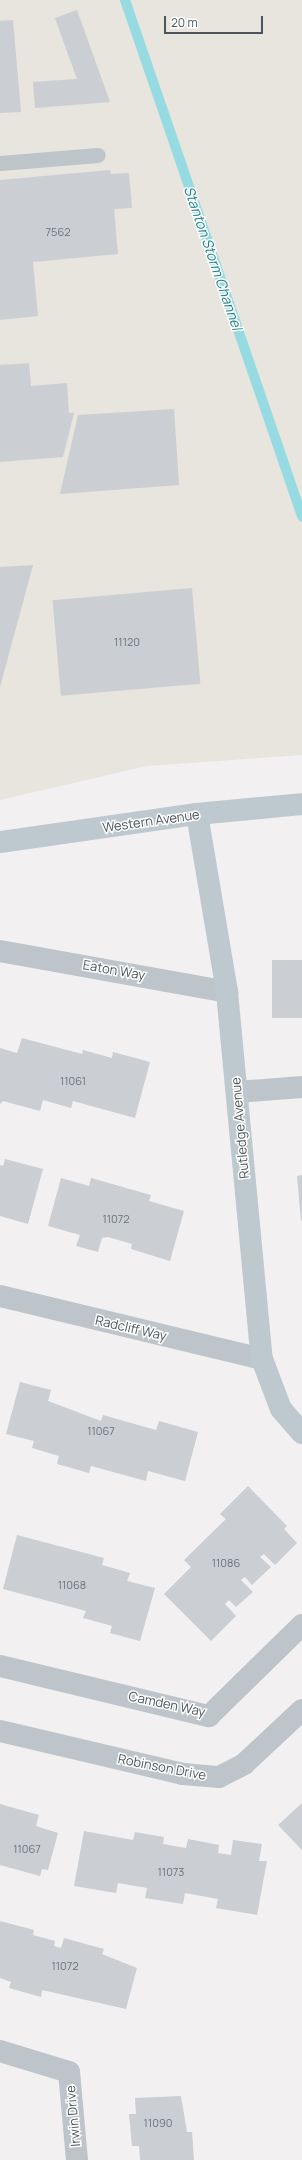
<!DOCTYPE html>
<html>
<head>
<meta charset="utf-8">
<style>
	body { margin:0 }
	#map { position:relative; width:302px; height:2160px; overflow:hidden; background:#f2f0f0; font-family:Manrope,sans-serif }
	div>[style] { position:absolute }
	.commercial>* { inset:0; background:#e8e4de }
	.stream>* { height:10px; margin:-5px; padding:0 5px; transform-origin:5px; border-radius:5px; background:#96dbe2 }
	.building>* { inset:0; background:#cbced2; transform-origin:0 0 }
	.lane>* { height:15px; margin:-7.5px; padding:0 7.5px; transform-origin:7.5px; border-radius:7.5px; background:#bdc5cb }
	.street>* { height:22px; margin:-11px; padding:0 11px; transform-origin:11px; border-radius:11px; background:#bdc5cb }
	.secondary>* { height:22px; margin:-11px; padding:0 11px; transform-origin:11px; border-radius:11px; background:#bec8cf }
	span { translate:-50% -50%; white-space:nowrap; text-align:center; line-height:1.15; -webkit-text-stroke:3px #fff; paint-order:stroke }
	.number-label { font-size:11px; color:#6a7379 }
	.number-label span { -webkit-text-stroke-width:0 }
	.street-label { font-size:13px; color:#4a555b }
	.water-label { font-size:14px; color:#1c828d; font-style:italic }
	.scale { position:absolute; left:164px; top:16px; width:99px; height:18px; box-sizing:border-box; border:2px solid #4a555b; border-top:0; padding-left:5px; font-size:12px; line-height:14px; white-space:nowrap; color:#4a555b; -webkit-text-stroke:3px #fff; paint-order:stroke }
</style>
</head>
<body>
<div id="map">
	<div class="commercial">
		<i style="clip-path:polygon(0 0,302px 0,302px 755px,147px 766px,0 800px)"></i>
	</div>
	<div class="stream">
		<i style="left:125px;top:0;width:546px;rotate:71.07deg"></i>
	</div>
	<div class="building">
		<i style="clip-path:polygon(77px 10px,110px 102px,35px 108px,33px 82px,77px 79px,55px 18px)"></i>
		<i style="clip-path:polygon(13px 20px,21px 112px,0 113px,0 21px)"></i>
		<i style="clip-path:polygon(110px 170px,111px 174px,129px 173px,132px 208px,114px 209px,118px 254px,33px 262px,38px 316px,0 320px,0 180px)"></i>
		<i style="clip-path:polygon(29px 363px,31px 386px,67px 383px,69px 413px,74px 413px,63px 457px,0 462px,0 365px)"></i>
		<i style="clip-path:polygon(174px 409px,179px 485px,60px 494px,78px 415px)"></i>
		<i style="clip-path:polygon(33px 565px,0 687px,0 567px)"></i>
		<i style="left:192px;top:588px;width:96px;height:140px;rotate:85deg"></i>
		<i style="left:302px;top:960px;width:58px;height:30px;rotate:90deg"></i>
		<i style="clip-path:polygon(22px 1038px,82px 1054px,83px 1050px,112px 1058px,113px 1052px,150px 1062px,135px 1118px,73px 1101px,71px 1108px,43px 1100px,40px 1111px,3px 1101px,0 1104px,0 1048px,17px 1053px)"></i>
		<i style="clip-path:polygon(5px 1159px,43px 1169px,28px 1224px,0 1216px,0 1165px,3px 1166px)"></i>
		<i style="clip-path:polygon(302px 1175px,302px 1221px,301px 1221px,297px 1176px)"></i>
		<i style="clip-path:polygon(61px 1178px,89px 1186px,91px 1178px,151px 1195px,149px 1201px,184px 1211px,170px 1261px,131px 1249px,132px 1244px,108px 1237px,102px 1238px,98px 1252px,76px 1246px,80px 1235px,48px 1226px)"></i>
		<i style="clip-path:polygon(20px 1382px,51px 1390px,48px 1401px,101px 1421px,103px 1415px,156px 1430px,159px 1421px,198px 1432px,185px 1481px,148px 1471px,146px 1481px,91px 1466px,89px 1473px,57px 1464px,59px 1456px,32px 1448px,34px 1441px,6px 1434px)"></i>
		<i style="clip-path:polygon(248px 1486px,287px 1526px,284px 1529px,297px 1543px,275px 1565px,264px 1554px,260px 1557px,271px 1567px,252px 1585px,245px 1577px,241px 1580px,253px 1592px,236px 1607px,229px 1600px,225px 1604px,236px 1616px,211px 1641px,164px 1594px,191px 1567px,184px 1560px,226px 1519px,220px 1514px)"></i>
		<i style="clip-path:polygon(17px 1535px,104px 1558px,102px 1565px,130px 1573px,127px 1581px,155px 1588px,140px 1641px,110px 1633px,112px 1626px,83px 1618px,86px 1611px,3px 1589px)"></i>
		<i style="clip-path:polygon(302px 1803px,302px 1850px,278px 1825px)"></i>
		<i style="clip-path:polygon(0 1804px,39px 1815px,36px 1826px,58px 1833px,48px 1870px,42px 1869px,40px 1876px,0 1865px)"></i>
		<i style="clip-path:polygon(84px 1831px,133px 1840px,135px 1832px,164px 1837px,163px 1844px,186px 1848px,188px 1839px,219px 1845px,218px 1853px,231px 1855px,233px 1840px,262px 1844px,259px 1861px,267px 1861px,257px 1915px,216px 1908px,218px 1899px,185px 1893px,183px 1904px,145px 1898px,147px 1888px,118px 1883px,116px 1893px,74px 1886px)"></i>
		<i style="clip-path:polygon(0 1921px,34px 1930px,33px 1935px,55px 1941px,54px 1946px,61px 1948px,64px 1938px,104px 1949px,102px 1954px,137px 1968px,126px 2009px,42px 1990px,41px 1997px,9px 1988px,11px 1982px,0 1978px)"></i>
		<i style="clip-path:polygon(181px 2096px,187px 2132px,192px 2132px,194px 2160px,140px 2160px,139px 2146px,132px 2146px,129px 2114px,136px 2114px,135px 2098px)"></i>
	</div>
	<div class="lane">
		<i style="left:0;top:163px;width:98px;rotate:-4.7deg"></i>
	</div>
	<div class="street">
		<i style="left:0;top:951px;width:231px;rotate:10.2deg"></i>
		<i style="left:237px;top:1092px;width:65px;rotate:-4.4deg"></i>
		<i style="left:0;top:1296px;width:269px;rotate:13.5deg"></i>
		<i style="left:0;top:1666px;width:215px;rotate:13.5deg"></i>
		<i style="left:209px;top:1716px;width:130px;rotate:-44.4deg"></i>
		<i style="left:0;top:1731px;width:188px;rotate:13.2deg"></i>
		<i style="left:183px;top:1774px;width:36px;rotate:5deg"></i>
		<i style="left:219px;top:1777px;width:28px;rotate:-27deg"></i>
		<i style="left:244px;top:1764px;width:79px;rotate:-43deg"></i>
		<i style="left:0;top:2051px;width:72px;rotate:16.9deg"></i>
		<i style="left:69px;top:2072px;width:88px;rotate:84.8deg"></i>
	</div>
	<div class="secondary">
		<i style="left:197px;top:814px;width:181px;rotate:80.4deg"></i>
		<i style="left:227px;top:992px;width:369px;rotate:84.6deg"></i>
		<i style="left:262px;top:1359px;width:53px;rotate:69.2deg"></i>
		<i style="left:281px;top:1409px;width:32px;rotate:49deg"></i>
		<i style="left:0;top:842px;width:199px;rotate:-8.1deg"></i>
		<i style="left:197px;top:814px;width:105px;rotate:-5.4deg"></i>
	</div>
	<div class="number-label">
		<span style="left:58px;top:232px">7562</span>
		<span style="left:127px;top:642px">11120</span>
		<span style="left:73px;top:1081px">11061</span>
		<span style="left:116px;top:1219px">11072</span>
		<span style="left:101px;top:1431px">11067</span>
		<span style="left:226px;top:1563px">11086</span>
		<span style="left:72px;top:1585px">11068</span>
		<span style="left:27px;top:1849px">11067</span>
		<span style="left:171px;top:1872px">11073</span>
		<span style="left:65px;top:1966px">11072</span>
		<span style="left:158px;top:2123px">11090</span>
	</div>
	<div class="street-label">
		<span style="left:151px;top:821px;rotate:-8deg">Western Avenue</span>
		<span style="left:114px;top:970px;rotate:10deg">Eaton Way</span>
		<span style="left:240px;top:1128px;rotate:-95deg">Rutledge Avenue</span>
		<span style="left:131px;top:1328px;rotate:13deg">Radcliff Way</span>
		<span style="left:167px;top:1704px;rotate:12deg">Camden Way</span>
		<span style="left:162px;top:1767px;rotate:11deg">Robinson Drive</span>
		<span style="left:73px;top:2116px;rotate:-95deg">Irwin Drive</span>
	</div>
	<div class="water-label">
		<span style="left:213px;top:258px;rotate:71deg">Stanton Storm Channel</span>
	</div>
	<div class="scale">20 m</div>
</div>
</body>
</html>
